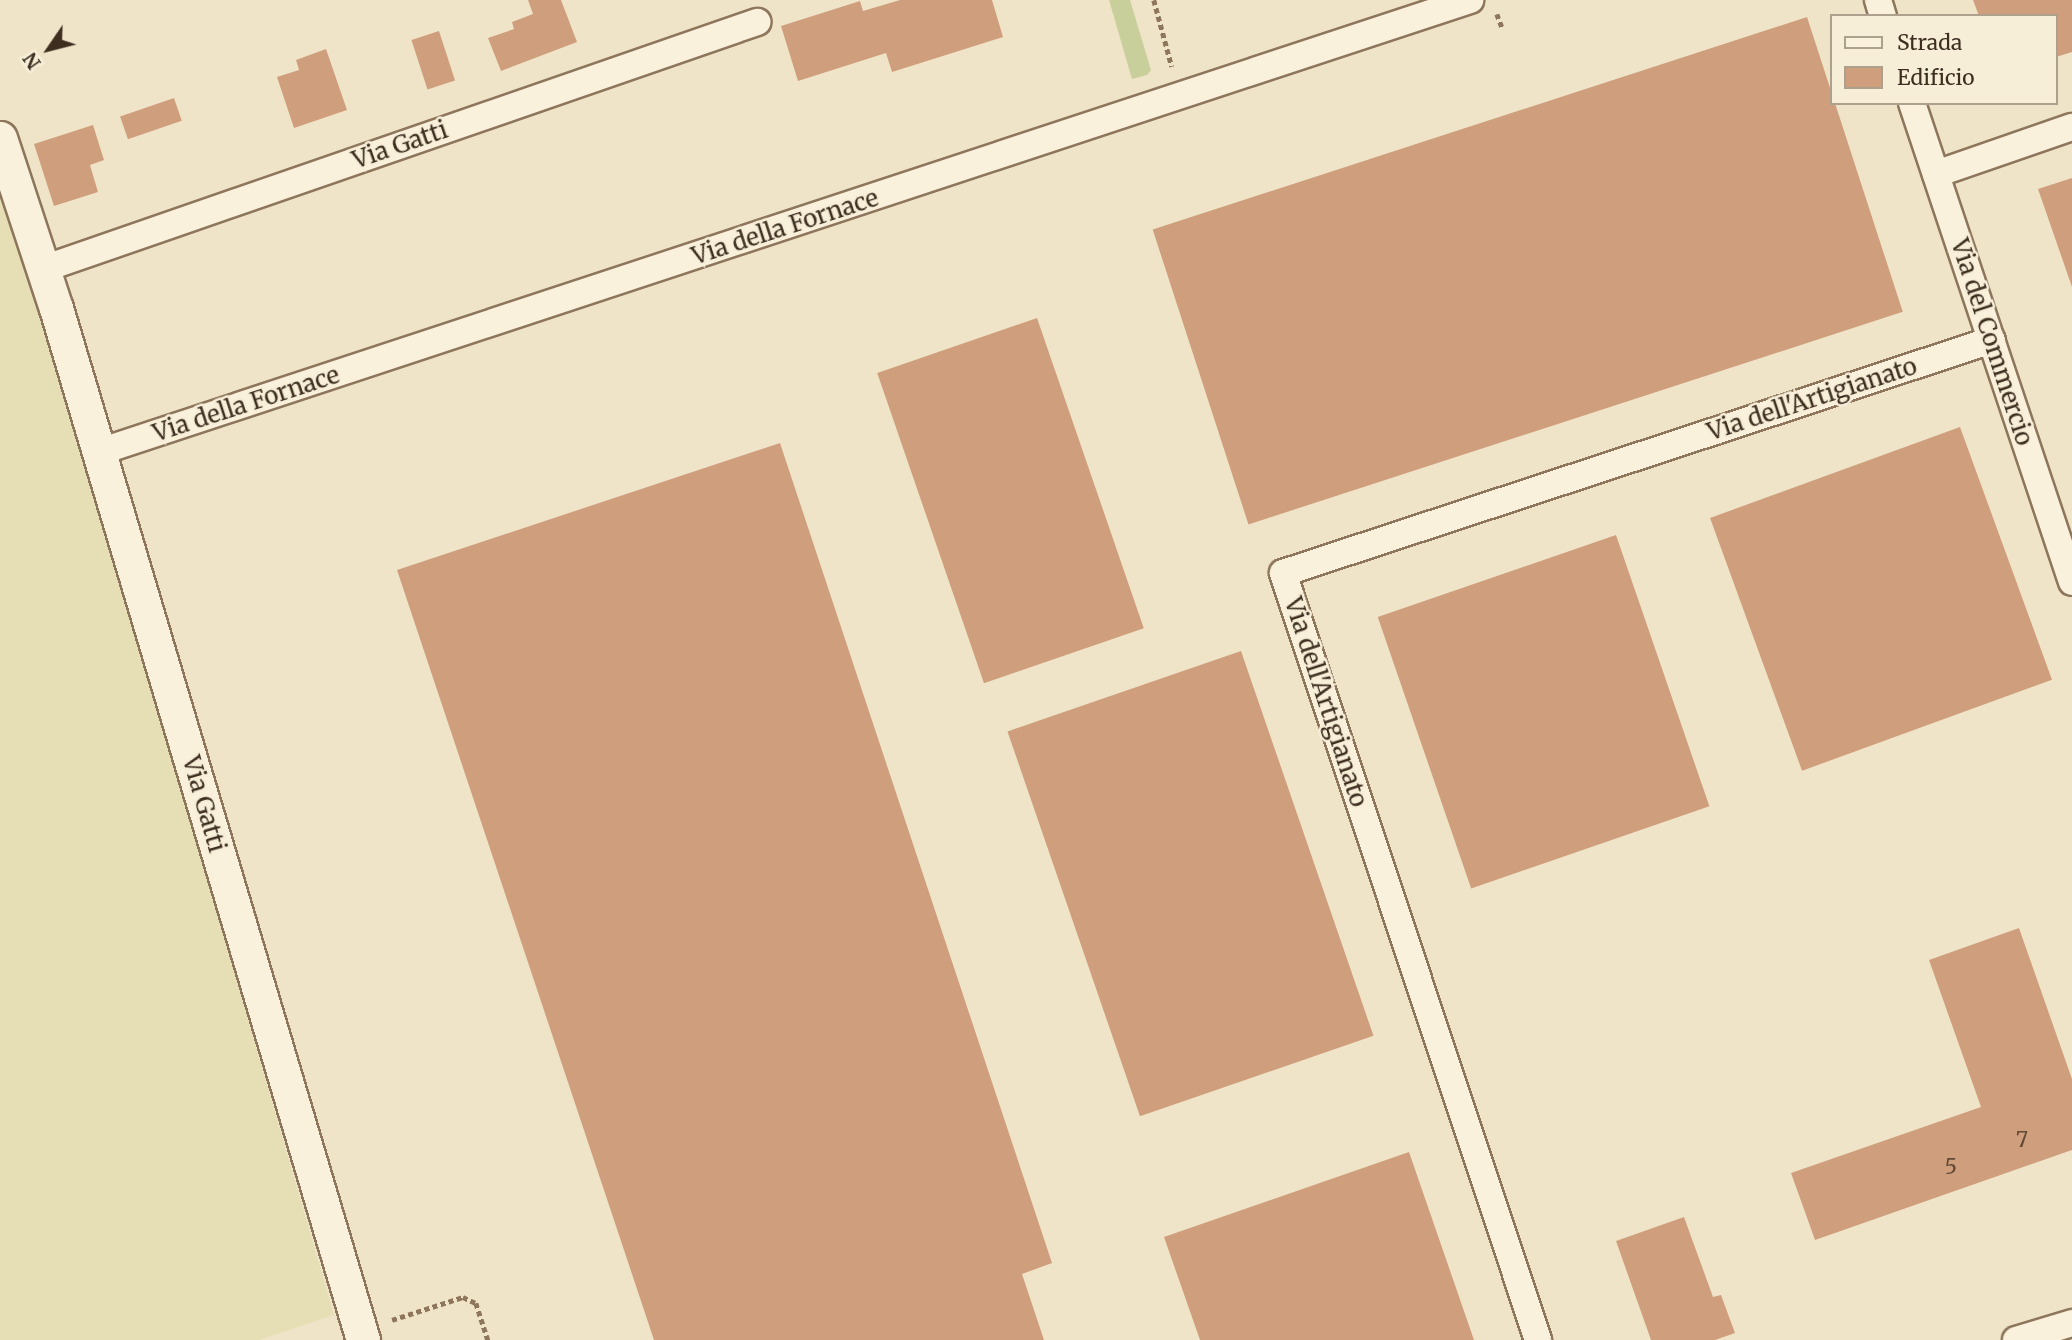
<!DOCTYPE html>
<html>
<head>
<meta charset="utf-8">
<style>
	body { margin:0 }
	#map { position:relative; width:2072px; height:1340px; overflow:hidden; background:#f0e4c8; font-family:Merriweather,serif }
	div>[style] { position:absolute }
	.farmland>* { inset:0; background:#e6deb5 }
	.green>* { inset:0; background:#c9cf9b }
	.building>* { inset:0; background:#cf9f7d; transform-origin:0 0 }
	.path>* { height:4.5px; margin-top:-2.25px; transform-origin:0; background:repeating-linear-gradient(90deg,#8d765c 0 5px,transparent 0 8.5px) }
	.roads { filter:drop-shadow(2px 0 #8d765c) drop-shadow(-2px 0 #8d765c) drop-shadow(0 2px #8d765c) drop-shadow(0 -2px #8d765c) }
	.minor>* { height:26px; margin:-13px; padding:0 13px; transform-origin:13px; border-radius:13px; background:#faf1dc }
	.tertiary>* { height:33px; margin:-16.5px; padding:0 16.5px; transform-origin:16.5px; border-radius:16.5px; background:#faf1dc }
	span { translate:-50% -50%; white-space:nowrap; text-align:center; line-height:1.15; -webkit-text-stroke:5px #f7eed8; paint-order:stroke }
	.number-label { font-size:21px; color:#624a37 }
	.number-label span { -webkit-text-stroke-width:0 }
	.street-label { font-size:24px; color:#3d2e20 }
	.legend { position:absolute; left:1830px; top:14px; width:228px; height:91px; box-sizing:border-box; background:#f7eed8; border:2px solid #ada18e; margin:0; padding:9px 12px; list-style:none; font-size:21px; color:#3d2e20 }
	.legend li { display:flex; align-items:center; gap:14px; height:35px }
	.legend b { width:35px; border:2px solid #ada18e }
	.north { position:absolute; left:14px; top:14px; width:70px; height:70px; -webkit-text-stroke:5px #f7eed8; paint-order:stroke; rotate:235deg; font-size:19px; font-weight:700; line-height:28px; text-align:center; color:#3d2e20 }
	.north::after { content:''; display:block; margin:auto; width:24px; height:32px; background:#3d2e20; clip-path:polygon(50% 0,100% 100%,50% 72%,0 100%) }
</style>
</head>
<body>
<div id="map">
	<div class="farmland">
		<i style="clip-path:polygon(0 167px,334px 1315px,259px 1340px,0 1340px)"></i>
	</div>
	<div class="green">
		<i style="clip-path:polygon(1109px 0,1130px 0,1151px 70px,1147px 75px,1132px 79px)"></i>
	</div>
	<div class="building">
		<i style="clip-path:polygon(528px 0,561px 0,577px 42px,501px 71px,488px 38px,514px 29px,512px 22px,533px 14px)"></i>
		<i style="clip-path:polygon(900px 0,992px 0,1003px 37px,892px 72px,886px 53px,798px 81px,781px 26px,860px 1px,863px 11px)"></i>
		<i style="clip-path:polygon(1973px 0,2072px 0,2072px 52px,2056px 57px,2056px 16px,1979px 16px)"></i>
		<i style="left:1807px;top:17px;width:310px;height:688px;rotate:72deg"></i>
		<i style="left:439px;top:31px;width:52px;height:29px;rotate:72deg"></i>
		<i style="clip-path:polygon(326px 49px,347px 110px,294px 128px,277px 77px,299px 70px,296px 60px)"></i>
		<i style="left:174px;top:98px;width:24px;height:57px;rotate:71deg"></i>
		<i style="clip-path:polygon(93px 125px,104px 160px,90px 165px,98px 192px,54px 206px,34px 144px)"></i>
		<i style="clip-path:polygon(2072px 178px,2072px 287px,2038px 189px)"></i>
		<i style="left:1037px;top:318px;width:328px;height:169px;rotate:71deg"></i>
		<i style="left:1960px;top:427px;width:269px;height:266px;rotate:70deg"></i>
		<i style="clip-path:polygon(780px 443px,1052px 1263px,1022px 1274px,1044px 1340px,654px 1340px,397px 570px)"></i>
		<i style="left:1616px;top:535px;width:287px;height:252px;rotate:71deg"></i>
		<i style="left:1241px;top:651px;width:407px;height:247px;rotate:71deg"></i>
		<i style="clip-path:polygon(2019px 928px,2072px 1079px,2072px 1150px,1815px 1240px,1791px 1173px,1981px 1107px,1929px 960px)"></i>
		<i style="clip-path:polygon(1409px 1152px,1474px 1340px,1200px 1340px,1164px 1237px)"></i>
		<i style="clip-path:polygon(1684px 1217px,1713px 1297px,1721px 1295px,1735px 1333px,1715px 1340px,1651px 1340px,1616px 1241px)"></i>
	</div>
	<div class="path">
		<i style="left:1154px;top:0;width:69px;rotate:75deg"></i>
		<i style="left:1497px;top:14px;width:14px;rotate:69deg"></i>
		<i style="left:392px;top:1320px;width:75px;rotate:-17.9deg"></i>
		<i style="left:463px;top:1297px;width:14px;rotate:25deg"></i>
		<i style="left:476px;top:1303px;width:39px;rotate:72deg"></i>
	</div>
	<div class="roads">
		<div class="minor">
			<i style="left:1878px;top:0;width:17px;rotate:73deg"></i>
			<i style="left:1912px;top:103px;width:505px;rotate:71.53deg"></i>
			<i style="left:1936px;top:174px;width:144px;rotate:-19.1deg"></i>
			<i style="left:43px;top:269px;width:756px;rotate:-19.08deg"></i>
			<i style="left:99px;top:452px;width:1444px;rotate:-18.25deg"></i>
			<i style="left:1538px;top:1340px;width:808px;rotate:-108.39deg"></i>
			<i style="left:1283px;top:573px;width:746px;rotate:-18.19deg"></i>
			<i style="left:2016px;top:1340px;width:59px;rotate:-16.9deg"></i>
		</div>
		<div class="tertiary">
			<i style="left:0;top:138px;width:179px;rotate:71.8deg"></i>
			<i style="left:56px;top:308px;width:1077px;rotate:73.43deg"></i>
		</div>
	</div>
	<div class="number-label">
		<span style="left:2022px;top:1140px">7</span>
		<span style="left:1951px;top:1167px">5</span>
	</div>
	<div class="street-label">
		<span style="left:400px;top:145px;rotate:-19deg">Via Gatti</span>
		<span style="left:785px;top:227px;rotate:-18deg">Via della Fornace</span>
		<span style="left:1992px;top:342px;rotate:72deg">Via del Commercio</span>
		<span style="left:1812px;top:399px;rotate:-18deg">Via dell'Artigianato</span>
		<span style="left:246px;top:404px;rotate:-18deg">Via della Fornace</span>
		<span style="left:1326px;top:702px;rotate:72deg">Via dell'Artigianato</span>
		<span style="left:204px;top:804px;rotate:74deg">Via Gatti</span>
	</div>
	<ul class="legend">
	<li><b style="height:9px;background:#faf1dc"></b>Strada</li>
	<li><b style="height:19px;background:#cf9f7d"></b>Edificio</li>
	</ul>
	<div class="north">N</div>
</div>
</body>
</html>
